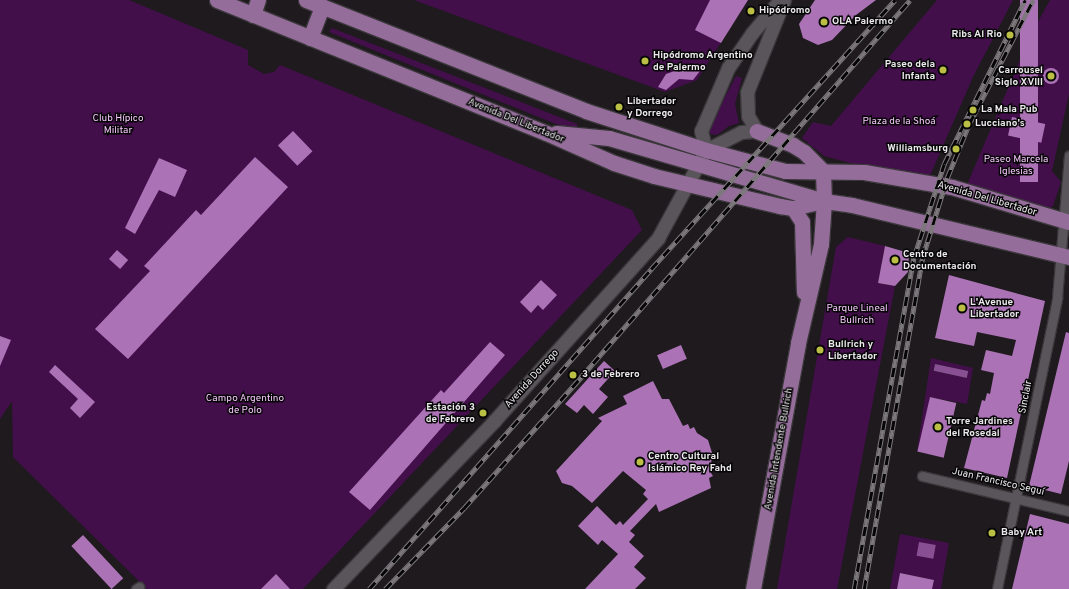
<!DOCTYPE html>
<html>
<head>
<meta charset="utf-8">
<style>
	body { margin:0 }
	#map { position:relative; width:1069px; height:589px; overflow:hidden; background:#1e1a1e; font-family:Overpass,sans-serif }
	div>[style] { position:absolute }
	.green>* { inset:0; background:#430f4b }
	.water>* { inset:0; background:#885092; transform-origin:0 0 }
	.building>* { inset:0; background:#ac72b6; transform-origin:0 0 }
	.round { border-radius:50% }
	.roads { filter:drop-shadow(1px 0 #3a373a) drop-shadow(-1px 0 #3a373a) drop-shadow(0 1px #3a373a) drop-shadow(0 -1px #3a373a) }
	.street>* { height:9px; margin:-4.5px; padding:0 4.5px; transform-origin:4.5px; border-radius:4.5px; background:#5a555a }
	.secondary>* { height:13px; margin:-6.5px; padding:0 6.5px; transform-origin:6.5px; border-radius:6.5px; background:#5a555a }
	.primary>* { height:15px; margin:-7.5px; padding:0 7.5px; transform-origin:7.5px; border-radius:7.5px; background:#956d9b }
	.rail>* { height:4.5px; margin-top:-2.25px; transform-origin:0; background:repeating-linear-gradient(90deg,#070607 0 9px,#7c787c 0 18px); box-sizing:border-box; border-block:1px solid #7c787c }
	.dots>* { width:11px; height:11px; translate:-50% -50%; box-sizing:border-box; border:2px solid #070607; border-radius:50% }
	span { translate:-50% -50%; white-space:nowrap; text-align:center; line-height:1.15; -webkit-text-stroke:3px #070607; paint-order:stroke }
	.poi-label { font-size:10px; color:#eceaed; font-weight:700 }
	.left { translate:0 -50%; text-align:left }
	.right { translate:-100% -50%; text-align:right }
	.park-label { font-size:10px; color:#f6c7fd }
	.street-label { font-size:10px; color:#eceaed }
</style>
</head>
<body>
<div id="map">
	<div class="green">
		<i style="clip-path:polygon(0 0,129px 0,248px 50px,248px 65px,264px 74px,274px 72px,280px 65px,632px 210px,642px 230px,303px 589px,147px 589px,13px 457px,12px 401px,0 419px)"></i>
		<i style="clip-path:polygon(414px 0,748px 0,697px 80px,665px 92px)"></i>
		<i style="clip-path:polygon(937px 0,1013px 0,973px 77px,929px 178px,865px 167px,824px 156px,802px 138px,813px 122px,831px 126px)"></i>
		<i style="clip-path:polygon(1050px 0,1069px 0,1069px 94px,1052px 171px,1061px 182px,1053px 206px,1047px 209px,966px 187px,1031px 34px)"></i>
		<i style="clip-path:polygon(332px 28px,577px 124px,577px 127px,559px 125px,541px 118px,329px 32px)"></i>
		<i style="clip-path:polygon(736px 76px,742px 78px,735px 104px,739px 123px,729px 126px,717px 135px,709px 134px,715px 116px)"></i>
		<i style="clip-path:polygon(848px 237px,885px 246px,878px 283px,895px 286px,837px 589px,777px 589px,836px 247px)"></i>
		<i style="clip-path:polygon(evenodd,931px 358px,973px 368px,967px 404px,930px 397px,921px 452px,917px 451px,931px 358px,935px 364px,968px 371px,967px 378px,933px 371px,935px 364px)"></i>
		<i style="clip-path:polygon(900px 534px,949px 543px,941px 589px,932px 589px,934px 580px,901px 573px,897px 589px,890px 589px)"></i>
	</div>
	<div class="water">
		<i style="left:935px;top:364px;width:34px;height:7px;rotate:12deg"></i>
		<i style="left:919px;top:542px;width:17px;height:14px;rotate:10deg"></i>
	</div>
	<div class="building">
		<i style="clip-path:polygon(710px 0,748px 0,721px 43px,695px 30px)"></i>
		<i style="clip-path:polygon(815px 0,876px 0,856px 15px,832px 40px,818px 45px,803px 38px,799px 24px)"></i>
		<i style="left:1020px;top:0;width:18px;height:182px"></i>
		<i style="clip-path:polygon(686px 67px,700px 71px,693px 80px,679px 79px,666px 90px,658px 87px,666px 74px)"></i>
		<i class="round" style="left:1043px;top:68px;width:16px;height:16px"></i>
		<i style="left:1012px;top:117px;width:34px;height:19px;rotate:12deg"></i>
		<i style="left:293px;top:131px;width:28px;height:21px;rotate:46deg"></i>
		<i style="clip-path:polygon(255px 157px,288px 187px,128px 359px,95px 329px,150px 271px,144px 266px,196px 210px,201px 215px)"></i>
		<i style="clip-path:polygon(159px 158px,187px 170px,175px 197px,159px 190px,135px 234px,125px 228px)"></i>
		<i style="clip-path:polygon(885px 246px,909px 253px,908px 272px,895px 286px,878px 283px)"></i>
		<i style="left:117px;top:250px;width:15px;height:12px;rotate:42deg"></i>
		<i style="clip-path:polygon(949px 275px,1045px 301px,1007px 478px,964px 468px,982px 400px,985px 401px,987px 393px,990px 394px,994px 373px,981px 370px,986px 350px,1012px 356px,1016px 340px,977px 332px,974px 346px,935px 338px)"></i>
		<i style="clip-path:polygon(541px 280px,557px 295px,543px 310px,538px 305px,531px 313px,520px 302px)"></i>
		<i style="clip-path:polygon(1066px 332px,1069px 333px,1069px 461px,1061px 494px,1029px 486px)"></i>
		<i style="clip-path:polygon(0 336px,11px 340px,0 366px)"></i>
		<i style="clip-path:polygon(490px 342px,505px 355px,370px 510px,349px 492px,441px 390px,444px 393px)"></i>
		<i style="left:681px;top:345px;width:15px;height:26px;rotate:67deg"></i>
		<i style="clip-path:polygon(604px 361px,615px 371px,599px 389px,608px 397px,593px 414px,584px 405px,577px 413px,565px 404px)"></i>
		<i style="clip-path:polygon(55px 365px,95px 402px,80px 418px,70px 408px,78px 399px,49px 372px)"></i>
		<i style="clip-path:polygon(653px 381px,662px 399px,669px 399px,683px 426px,688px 424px,690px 429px,694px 427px,697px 433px,708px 440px,714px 459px,711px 461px,714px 469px,709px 470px,713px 476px,709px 478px,711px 488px,659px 512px,656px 504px,630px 531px,635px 535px,629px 542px,644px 556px,634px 567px,646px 578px,635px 589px,585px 589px,618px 554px,602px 540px,598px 545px,578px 526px,597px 506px,616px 525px,620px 521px,623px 525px,648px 499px,643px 494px,646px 490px,623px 471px,592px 503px,572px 486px,562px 483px,556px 471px,602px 421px,598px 418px,627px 404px,623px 396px)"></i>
		<i style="left:930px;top:397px;width:27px;height:56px;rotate:13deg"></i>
		<i style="clip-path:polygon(1030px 514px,1069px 524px,1069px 589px,1012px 589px)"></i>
		<i style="left:83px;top:535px;width:59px;height:16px;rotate:47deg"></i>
		<i style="clip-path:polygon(900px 573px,934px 580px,932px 589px,897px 589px)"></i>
		<i style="clip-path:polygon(276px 574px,290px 589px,261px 589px)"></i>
	</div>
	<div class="roads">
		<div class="street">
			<i style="left:922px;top:476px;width:151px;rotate:13.4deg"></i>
			<i style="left:136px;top:589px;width:4px;rotate:-34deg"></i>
			<i style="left:997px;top:589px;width:297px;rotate:-78.3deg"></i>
			<i style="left:1057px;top:298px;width:143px;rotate:-85.2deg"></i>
		</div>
		<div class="secondary">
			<i style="left:706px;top:150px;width:20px;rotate:-105deg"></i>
			<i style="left:701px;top:131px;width:69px;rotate:-66.8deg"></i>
			<i style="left:728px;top:68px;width:42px;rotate:-55.6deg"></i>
			<i style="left:752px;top:33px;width:43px;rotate:-49.7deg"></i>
			<i style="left:333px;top:589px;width:233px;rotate:-46.2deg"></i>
			<i style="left:494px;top:421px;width:246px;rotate:-48.1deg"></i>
			<i style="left:658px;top:238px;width:100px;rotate:-61.4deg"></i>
			<i style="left:706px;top:150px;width:39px;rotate:-27deg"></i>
			<i style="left:741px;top:132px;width:16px;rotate:-4deg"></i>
			<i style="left:757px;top:131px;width:17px;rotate:-121deg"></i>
			<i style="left:748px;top:116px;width:24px;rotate:-92deg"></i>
			<i style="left:747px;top:92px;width:99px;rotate:-68.1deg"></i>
		</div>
		<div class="primary">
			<i style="left:217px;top:0;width:355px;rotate:22deg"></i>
			<i style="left:546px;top:133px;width:74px;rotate:23.8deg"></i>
			<i style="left:614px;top:163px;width:42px;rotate:18deg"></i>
			<i style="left:654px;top:176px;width:130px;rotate:13.4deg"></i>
			<i style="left:780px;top:206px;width:13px;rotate:9deg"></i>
			<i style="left:793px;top:208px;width:32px;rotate:-13deg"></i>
			<i style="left:824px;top:201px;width:28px;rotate:8deg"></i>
			<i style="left:852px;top:205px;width:223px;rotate:13.5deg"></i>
			<i style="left:306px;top:0;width:301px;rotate:21.6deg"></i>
			<i style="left:586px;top:111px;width:126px;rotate:18deg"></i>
			<i style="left:706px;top:150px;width:82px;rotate:14.9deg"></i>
			<i style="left:785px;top:171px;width:79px;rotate:0.7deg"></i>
			<i style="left:864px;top:172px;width:89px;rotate:9.7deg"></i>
			<i style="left:952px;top:187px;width:122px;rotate:16.7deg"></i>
			<i style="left:253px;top:15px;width:16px;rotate:-72deg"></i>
			<i style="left:310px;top:38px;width:34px;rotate:-69deg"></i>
			<i style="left:556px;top:133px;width:53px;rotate:5.4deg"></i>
			<i style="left:609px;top:138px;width:224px;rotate:16.3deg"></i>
			<i style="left:793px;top:208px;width:17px;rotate:57deg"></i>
			<i style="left:802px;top:222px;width:70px;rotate:88.4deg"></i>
			<i style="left:753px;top:589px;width:250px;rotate:-79.6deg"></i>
			<i style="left:798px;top:343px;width:102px;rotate:-76.9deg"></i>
			<i style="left:821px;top:244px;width:43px;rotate:-86deg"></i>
			<i style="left:824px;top:201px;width:30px;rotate:-92deg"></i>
			<i style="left:823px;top:171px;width:27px;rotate:-135deg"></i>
			<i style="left:804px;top:152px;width:13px;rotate:-148deg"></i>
			<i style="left:793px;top:145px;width:39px;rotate:-159deg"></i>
		</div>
	</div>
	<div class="rail">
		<i style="left:369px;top:589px;width:427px;rotate:-48.6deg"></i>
		<i style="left:651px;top:269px;width:363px;rotate:-47.8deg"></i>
		<i style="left:385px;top:589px;width:113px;rotate:-45.7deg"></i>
		<i style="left:464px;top:508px;width:176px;rotate:-48.2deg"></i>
		<i style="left:581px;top:377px;width:500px;rotate:-48.89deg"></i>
		<i style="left:854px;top:589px;width:337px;rotate:-79.8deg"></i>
		<i style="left:914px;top:257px;width:98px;rotate:-72.1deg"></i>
		<i style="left:944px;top:164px;width:183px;rotate:-63.7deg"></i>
		<i style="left:864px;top:589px;width:335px;rotate:-80deg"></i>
		<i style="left:922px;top:259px;width:85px;rotate:-72.8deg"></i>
		<i style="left:947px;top:178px;width:58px;rotate:-67.8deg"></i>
		<i style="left:969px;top:124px;width:140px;rotate:-62.7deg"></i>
	</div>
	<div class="dots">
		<i style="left:751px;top:11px;background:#bbc045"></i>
		<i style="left:824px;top:22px;background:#bbc045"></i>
		<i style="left:1010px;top:35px;background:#bbc045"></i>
		<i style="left:645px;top:61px;background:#bbc045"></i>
		<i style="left:943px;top:70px;background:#bbc045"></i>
		<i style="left:1051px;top:76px;background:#bbc045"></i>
		<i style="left:619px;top:107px;background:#bbc045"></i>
		<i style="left:973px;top:110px;background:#bbc045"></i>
		<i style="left:967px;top:124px;background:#bbc045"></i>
		<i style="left:956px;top:149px;background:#bbc045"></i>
		<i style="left:895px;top:260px;background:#bbc045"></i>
		<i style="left:962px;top:308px;background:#bbc045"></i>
		<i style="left:820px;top:350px;background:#bbc045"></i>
		<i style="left:573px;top:375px;background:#bbc045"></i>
		<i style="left:483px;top:413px;background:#bbc045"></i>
		<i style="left:938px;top:427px;background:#bbc045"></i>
		<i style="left:640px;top:462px;background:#bbc045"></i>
		<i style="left:992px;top:533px;background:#bbc045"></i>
	</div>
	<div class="poi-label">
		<span class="left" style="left:759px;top:11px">Hipódromo</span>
		<span class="left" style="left:832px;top:22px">OLA Palermo</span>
		<span class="right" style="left:1002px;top:35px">Ribs Al Rio</span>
		<span class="left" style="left:653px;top:61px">Hipódromo Argentino<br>de Palermo</span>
		<span class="right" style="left:935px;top:70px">Paseo dela<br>Infanta</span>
		<span class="right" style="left:1043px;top:76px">Carrousel<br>Siglo XVIII</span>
		<span class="left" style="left:627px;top:107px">Libertador<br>y Dorrego</span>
		<span class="left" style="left:981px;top:110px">La Mala Pub</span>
		<span class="left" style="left:975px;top:124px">Lucciano's</span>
		<span class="right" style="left:948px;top:149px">Williamsburg</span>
		<span class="left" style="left:903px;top:260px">Centro de<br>Documentación</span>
		<span class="left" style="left:970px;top:308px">L'Avenue<br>Libertador</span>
		<span class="left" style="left:828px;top:350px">Bullrich y<br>Libertador</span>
		<span class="left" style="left:582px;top:375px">3 de Febrero</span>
		<span class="right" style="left:475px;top:413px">Estación 3<br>de Febrero</span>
		<span class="left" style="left:946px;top:427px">Torre Jardines<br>del Rosedal</span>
		<span class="left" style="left:648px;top:462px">Centro Cultural<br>Islámico Rey Fahd</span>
		<span class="left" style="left:1001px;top:533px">Baby Art</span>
	</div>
	<div class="park-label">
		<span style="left:118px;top:124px">Club Hípico<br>Militar</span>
		<span style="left:899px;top:122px">Plaza de la Shoá</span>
		<span style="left:1016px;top:165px">Paseo Marcela<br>Iglesias</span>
		<span style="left:857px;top:314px">Parque Lineal<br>Bullrich</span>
		<span style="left:245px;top:404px">Campo Argentino<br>de Polo</span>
	</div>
	<div class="street-label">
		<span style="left:516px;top:121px;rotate:22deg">Avenida Del Libertador</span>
		<span style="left:987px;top:199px;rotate:16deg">Avenida Del Libertador</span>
		<span style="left:532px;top:379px;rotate:-48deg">Avenida Dorrego</span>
		<span style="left:1026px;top:397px;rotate:-79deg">Sinclair</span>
		<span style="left:779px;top:449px;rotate:-80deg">Avenida Intendente Bullrich</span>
		<span style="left:998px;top:482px;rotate:13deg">Juan Francisco Seguí</span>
	</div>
</div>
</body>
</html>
